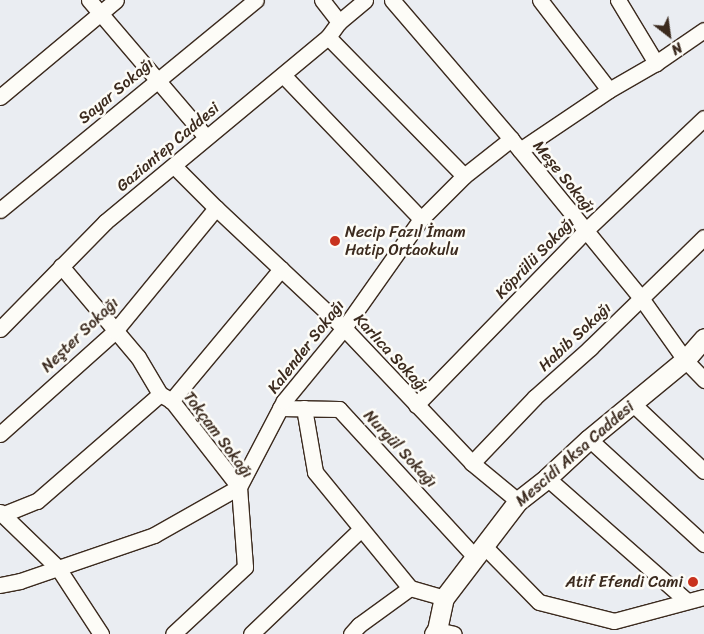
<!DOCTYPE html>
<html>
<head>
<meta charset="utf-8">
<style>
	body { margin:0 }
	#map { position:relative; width:704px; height:634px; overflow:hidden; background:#eaedf2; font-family:Sriracha,sans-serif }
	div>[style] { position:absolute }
	.roads { filter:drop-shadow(1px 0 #3b2a1e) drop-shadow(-1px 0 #3b2a1e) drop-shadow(0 1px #3b2a1e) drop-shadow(0 -1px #3b2a1e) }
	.minor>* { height:15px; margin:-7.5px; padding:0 7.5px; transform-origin:7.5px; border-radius:7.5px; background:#fdfcf7 }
	.tertiary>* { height:19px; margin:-9.5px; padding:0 9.5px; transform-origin:9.5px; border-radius:9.5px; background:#fdfcf7 }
	.dots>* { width:14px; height:14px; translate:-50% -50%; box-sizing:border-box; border:2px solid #fdfcf7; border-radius:50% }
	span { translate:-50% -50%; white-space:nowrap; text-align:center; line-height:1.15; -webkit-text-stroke:5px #fdfcf7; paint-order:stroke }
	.street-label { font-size:16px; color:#3b2a1e }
	.poi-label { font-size:16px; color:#3b2a1e }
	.left { translate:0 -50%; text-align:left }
	.right { translate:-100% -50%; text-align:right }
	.north { position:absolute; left:644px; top:10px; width:50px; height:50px; -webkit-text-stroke:4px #fdfcf7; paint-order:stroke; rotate:150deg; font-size:14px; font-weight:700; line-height:20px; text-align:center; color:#3b2a1e }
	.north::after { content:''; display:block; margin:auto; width:18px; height:22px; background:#3b2a1e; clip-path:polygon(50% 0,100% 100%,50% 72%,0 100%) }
</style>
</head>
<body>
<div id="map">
	<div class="roads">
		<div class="minor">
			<i style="left:89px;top:0;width:180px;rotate:49.5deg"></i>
			<i style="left:322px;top:0;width:28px;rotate:52deg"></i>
			<i style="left:392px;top:0;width:183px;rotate:49.4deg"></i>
			<i style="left:511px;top:139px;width:205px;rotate:50.7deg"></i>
			<i style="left:641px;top:298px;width:76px;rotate:54.6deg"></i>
			<i style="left:685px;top:360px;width:28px;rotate:46deg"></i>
			<i style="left:540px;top:0;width:113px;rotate:52.5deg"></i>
			<i style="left:618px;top:0;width:74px;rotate:58.9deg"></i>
			<i style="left:328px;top:37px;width:194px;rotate:45.6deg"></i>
			<i style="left:283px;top:75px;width:199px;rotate:46.2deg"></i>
			<i style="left:0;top:97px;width:151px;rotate:-39.9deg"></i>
			<i style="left:520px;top:150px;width:107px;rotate:-34deg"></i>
			<i style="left:609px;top:90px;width:54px;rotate:-29.9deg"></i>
			<i style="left:656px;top:63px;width:58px;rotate:-34.5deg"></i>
			<i style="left:174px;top:166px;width:59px;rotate:45deg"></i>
			<i style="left:216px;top:208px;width:175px;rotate:43.2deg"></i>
			<i style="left:344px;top:328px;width:186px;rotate:46.5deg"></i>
			<i style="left:472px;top:463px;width:60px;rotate:39.6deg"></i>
			<i style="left:0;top:210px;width:331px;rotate:-39.4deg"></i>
			<i style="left:61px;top:266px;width:119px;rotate:49.8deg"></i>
			<i style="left:138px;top:357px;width:43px;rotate:59.3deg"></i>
			<i style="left:160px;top:394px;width:14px;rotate:30deg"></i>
			<i style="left:172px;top:401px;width:109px;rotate:52.1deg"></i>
			<i style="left:239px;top:487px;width:80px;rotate:85.7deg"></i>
			<i style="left:245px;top:567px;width:98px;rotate:137.1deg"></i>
			<i style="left:0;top:329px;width:150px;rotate:-45.5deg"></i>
			<i style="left:105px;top:222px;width:290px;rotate:-39.7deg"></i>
			<i style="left:328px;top:37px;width:19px;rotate:-54deg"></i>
			<i style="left:339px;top:22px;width:34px;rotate:-40deg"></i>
			<i style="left:171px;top:401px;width:172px;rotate:-50.2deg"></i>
			<i style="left:632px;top:403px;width:99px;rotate:43.4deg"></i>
			<i style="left:416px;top:405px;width:243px;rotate:-45.8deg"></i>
			<i style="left:585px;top:231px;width:164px;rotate:-43.5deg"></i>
			<i style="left:280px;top:408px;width:59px;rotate:1deg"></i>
			<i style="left:339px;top:409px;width:201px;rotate:47.4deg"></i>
			<i style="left:304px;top:408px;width:65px;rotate:80.2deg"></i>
			<i style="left:315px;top:472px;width:150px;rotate:50.7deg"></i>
			<i style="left:410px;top:588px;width:35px;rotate:16deg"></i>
			<i style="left:0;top:434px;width:154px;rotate:-41.8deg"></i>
			<i style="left:115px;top:331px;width:159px;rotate:-50.6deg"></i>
			<i style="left:589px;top:439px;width:156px;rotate:42.4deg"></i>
			<i style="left:472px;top:463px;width:91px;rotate:-46.3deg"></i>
			<i style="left:535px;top:397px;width:74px;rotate:-41.7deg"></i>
			<i style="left:590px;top:348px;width:159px;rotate:-44.2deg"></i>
			<i style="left:547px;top:478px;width:186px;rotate:41.3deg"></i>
			<i style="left:0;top:512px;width:81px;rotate:44deg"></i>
			<i style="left:58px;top:568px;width:79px;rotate:56.9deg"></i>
			<i style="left:4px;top:514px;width:35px;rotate:-22deg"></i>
			<i style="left:37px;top:501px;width:163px;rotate:-41deg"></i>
			<i style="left:484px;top:546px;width:78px;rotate:45.5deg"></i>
			<i style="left:539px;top:602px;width:77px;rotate:14.2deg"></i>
			<i style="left:614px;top:621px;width:93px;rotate:-14.9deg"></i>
			<i style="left:0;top:585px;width:20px;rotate:-11deg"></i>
			<i style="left:20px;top:581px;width:142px;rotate:-18.9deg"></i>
			<i style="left:154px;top:535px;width:98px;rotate:-29.5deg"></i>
			<i style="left:239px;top:487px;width:97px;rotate:-62.4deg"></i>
			<i style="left:284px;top:401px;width:94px;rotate:-50.6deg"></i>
			<i style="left:344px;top:328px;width:133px;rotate:-54.8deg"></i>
			<i style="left:421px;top:219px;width:61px;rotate:-45deg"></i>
			<i style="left:464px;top:176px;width:60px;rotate:-38.2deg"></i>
			<i style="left:437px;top:630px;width:17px;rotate:13deg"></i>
			<i style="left:251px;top:634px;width:152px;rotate:-43.7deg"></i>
			<i style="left:351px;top:634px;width:12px;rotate:-48deg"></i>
			<i style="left:359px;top:625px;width:63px;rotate:-36deg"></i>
		</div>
		<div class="tertiary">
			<i style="left:434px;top:634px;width:5px;rotate:-53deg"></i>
			<i style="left:437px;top:630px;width:33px;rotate:-78deg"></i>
			<i style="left:444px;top:598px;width:122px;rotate:-52.7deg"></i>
			<i style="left:518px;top:501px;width:37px;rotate:-38deg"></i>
			<i style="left:547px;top:478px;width:57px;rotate:-42.9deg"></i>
			<i style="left:589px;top:439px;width:124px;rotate:-39.5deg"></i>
			<i style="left:685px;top:360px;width:29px;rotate:-49deg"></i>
		</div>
	</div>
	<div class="dots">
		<i style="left:335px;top:241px;background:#c8321e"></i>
		<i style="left:693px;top:582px;background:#c8321e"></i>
	</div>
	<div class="street-label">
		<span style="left:116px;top:91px;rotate:-40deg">Sayar Sokağı</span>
		<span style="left:168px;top:147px;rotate:-40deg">Gaziantep Caddesi</span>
		<span style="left:564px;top:177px;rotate:51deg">Meşe Sokağı</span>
		<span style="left:535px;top:258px;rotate:-46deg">Köprülü Sokağı</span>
		<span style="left:80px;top:335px;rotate:-44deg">Neşter Sokağı</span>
		<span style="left:575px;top:337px;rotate:-43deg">Habib Sokağı</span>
		<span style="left:306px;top:347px;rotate:-52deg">Kalender Sokağı</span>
		<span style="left:391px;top:353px;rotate:47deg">Karlıca Sokağı</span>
		<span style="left:218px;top:435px;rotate:53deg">Tokçam Sokağı</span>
		<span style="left:400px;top:449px;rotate:47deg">Nurgül Sokağı</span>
		<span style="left:575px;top:454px;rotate:-41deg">Mescidi Aksa Caddesi</span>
	</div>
	<div class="poi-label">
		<span class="left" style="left:345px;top:241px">Necip Fazıl İmam<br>Hatip Ortaokulu</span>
		<span class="right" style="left:683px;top:582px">Atif Efendi Cami</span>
	</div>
	<div class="north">N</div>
</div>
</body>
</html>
